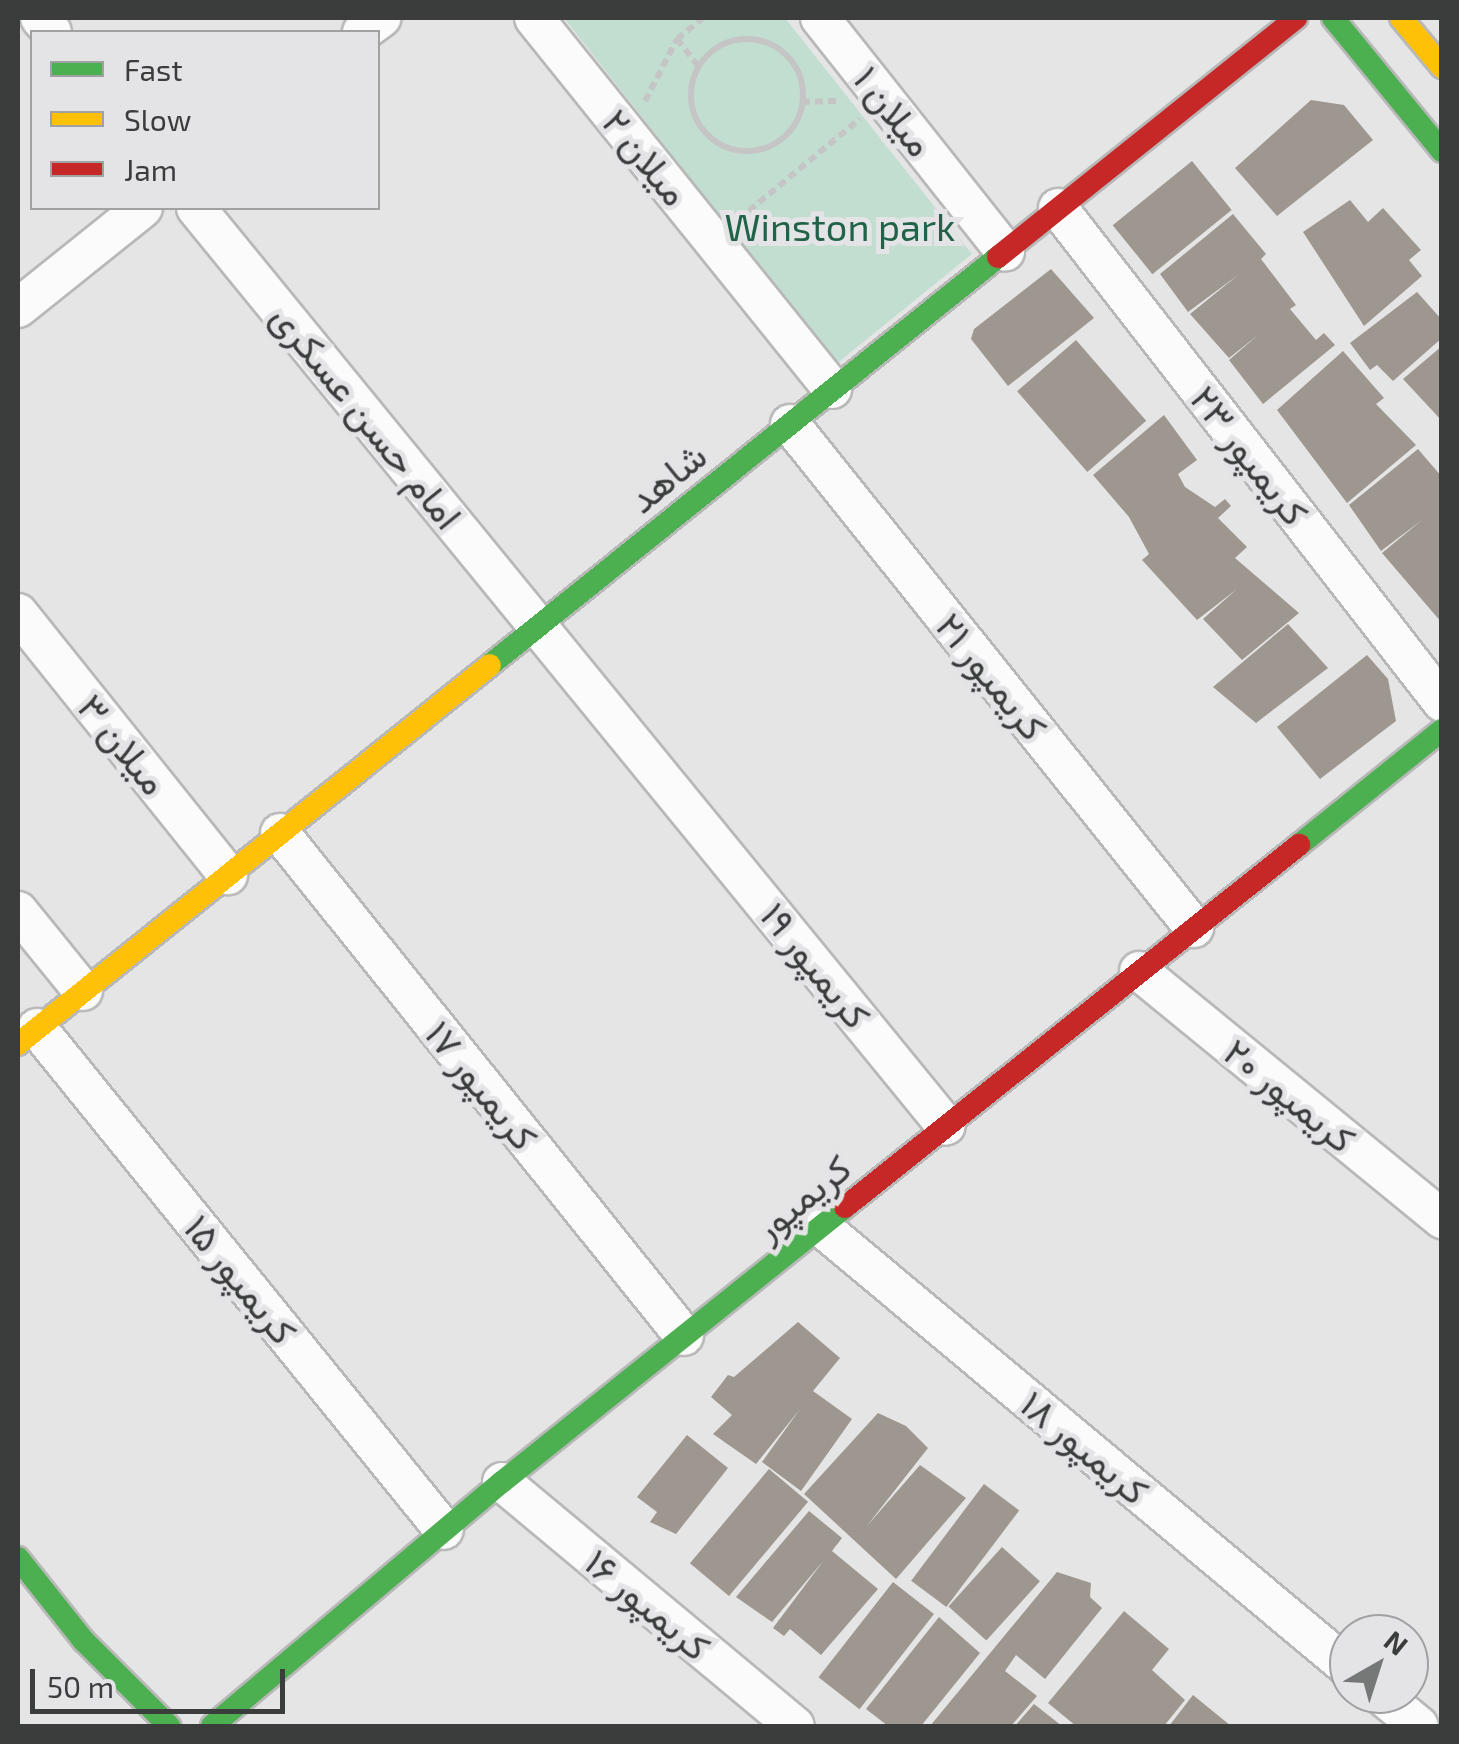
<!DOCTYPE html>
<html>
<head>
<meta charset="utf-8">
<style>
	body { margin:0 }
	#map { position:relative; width:1459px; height:1744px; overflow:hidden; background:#e5e5e5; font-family:"Exo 2",Vazirmatn,sans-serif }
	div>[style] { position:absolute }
	.green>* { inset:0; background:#c2ded0 }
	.building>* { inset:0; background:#9e978f; transform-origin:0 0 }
	.path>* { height:6px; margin-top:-3px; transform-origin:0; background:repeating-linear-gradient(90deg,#c5c5c6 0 8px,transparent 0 13px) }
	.path>.ring { margin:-3px; padding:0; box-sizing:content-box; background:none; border:6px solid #c5c5c6; border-radius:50% }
	.roads { filter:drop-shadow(2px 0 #b8b8b8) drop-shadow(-2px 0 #b8b8b8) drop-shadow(0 2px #b8b8b8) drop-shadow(0 -2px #b8b8b8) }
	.street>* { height:38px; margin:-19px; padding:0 19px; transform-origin:19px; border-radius:19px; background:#fbfbfb }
	.fast>* { height:22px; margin:-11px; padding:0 11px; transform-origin:11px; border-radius:11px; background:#4caf50 }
	.slow>* { height:22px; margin:-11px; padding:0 11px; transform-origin:11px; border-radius:11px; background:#ffc107 }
	.jam>* { height:22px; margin:-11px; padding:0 11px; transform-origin:11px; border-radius:11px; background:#c62828 }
	span { translate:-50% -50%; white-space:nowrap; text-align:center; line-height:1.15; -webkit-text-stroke:10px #e4e4e6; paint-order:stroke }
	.street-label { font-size:38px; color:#3b3c3c }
	.park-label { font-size:38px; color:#206348 }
	.frame { position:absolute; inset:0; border:20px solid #3b3c3c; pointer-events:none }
	.legend { position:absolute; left:30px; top:30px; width:350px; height:180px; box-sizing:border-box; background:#e4e4e6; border:2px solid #a0a1a2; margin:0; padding:12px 18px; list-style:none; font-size:30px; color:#3b3c3c }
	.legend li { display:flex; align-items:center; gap:20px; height:50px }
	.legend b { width:50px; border:2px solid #a0a1a2 }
	.north { position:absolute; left:1329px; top:1614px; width:100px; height:100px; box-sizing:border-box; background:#e4e4e6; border:2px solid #a0a1a2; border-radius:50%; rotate:39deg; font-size:28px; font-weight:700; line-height:40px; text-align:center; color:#3b3c3c }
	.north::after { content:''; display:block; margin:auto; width:35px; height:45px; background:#767777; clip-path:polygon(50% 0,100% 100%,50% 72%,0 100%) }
	.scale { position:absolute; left:30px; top:1669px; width:255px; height:45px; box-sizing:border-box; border:5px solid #3b3c3c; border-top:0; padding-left:12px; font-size:30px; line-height:35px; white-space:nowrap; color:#3b3c3c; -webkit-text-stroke:8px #e4e4e6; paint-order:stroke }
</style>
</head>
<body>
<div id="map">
	<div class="green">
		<i style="clip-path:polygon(564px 18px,785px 18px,972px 254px,836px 364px)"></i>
	</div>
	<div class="building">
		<i style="clip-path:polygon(1311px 100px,1344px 105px,1373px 140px,1277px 216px,1235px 168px)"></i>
		<i style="left:1192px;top:161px;width:63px;height:102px;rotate:51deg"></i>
		<i style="clip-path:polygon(1350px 200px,1368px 222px,1383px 208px,1421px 250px,1409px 260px,1422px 276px,1364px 326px,1303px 232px)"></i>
		<i style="clip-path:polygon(1233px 214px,1266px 254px,1261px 259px,1296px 305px,1290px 309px,1316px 340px,1324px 333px,1335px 345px,1263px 404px,1229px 360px,1258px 335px,1229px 358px,1190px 314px,1238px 275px,1188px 312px,1160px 274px)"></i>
		<i style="clip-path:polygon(1051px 269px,1094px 318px,1008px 386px,971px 339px,974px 329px)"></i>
		<i style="clip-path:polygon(1417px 292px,1442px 320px,1442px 338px,1393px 381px,1377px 365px,1370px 370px,1350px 343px)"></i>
		<i style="left:1076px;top:340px;width:107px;height:78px;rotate:49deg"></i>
		<i style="clip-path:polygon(1442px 346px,1442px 421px,1403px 379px)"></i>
		<i style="clip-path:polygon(1343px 351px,1384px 398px,1376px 404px,1416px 445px,1347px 503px,1277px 410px)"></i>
		<i style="clip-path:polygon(1164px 415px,1197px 460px,1178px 474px,1185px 487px,1215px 507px,1225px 499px,1231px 506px,1218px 518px,1247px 547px,1235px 558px,1299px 613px,1242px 660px,1203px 619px,1237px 589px,1197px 620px,1142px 560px,1149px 554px,1129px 517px,1093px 475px)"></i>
		<i style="clip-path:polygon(1418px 449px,1442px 477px,1442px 623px,1382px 553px,1422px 520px,1381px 551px,1349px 505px)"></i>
		<i style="clip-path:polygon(1288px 624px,1328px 668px,1256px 723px,1213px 687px)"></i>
		<i style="clip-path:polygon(1367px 655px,1388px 679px,1396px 721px,1320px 779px,1277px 727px)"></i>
		<i style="clip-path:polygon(798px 1322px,840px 1358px,813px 1391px,852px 1419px,801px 1491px,762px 1462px,800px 1409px,756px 1464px,713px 1434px,732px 1415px,711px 1397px,728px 1375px,734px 1377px)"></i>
		<i style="clip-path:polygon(878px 1413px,906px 1426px,928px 1448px,866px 1527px,920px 1465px,966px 1498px,896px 1579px,804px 1494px)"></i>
		<i style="clip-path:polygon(687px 1435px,728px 1468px,676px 1534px,650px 1522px,657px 1512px,637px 1497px)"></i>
		<i style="left:769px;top:1469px;width:51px;height:123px;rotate:40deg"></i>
		<i style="left:984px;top:1484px;width:44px;height:121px;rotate:37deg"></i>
		<i style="clip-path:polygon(809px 1511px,842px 1538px,832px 1551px,878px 1589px,821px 1655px,790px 1629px,784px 1636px,773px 1628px,824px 1560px,772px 1622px,736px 1597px)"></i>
		<i style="left:1002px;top:1547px;width:51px;height:80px;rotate:42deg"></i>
		<i style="clip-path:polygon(1057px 1572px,1091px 1583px,1090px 1597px,1102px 1608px,1045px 1679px,1016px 1655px,1005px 1671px,1037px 1696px,1011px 1726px,930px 1726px)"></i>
		<i style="left:893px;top:1582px;width:52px;height:121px;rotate:38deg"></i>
		<i style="clip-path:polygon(1124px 1611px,1169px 1649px,1152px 1670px,1185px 1700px,1164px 1726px,1076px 1726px,1048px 1703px)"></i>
		<i style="clip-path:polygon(939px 1617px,980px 1653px,921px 1726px,888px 1726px,866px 1709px)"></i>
		<i style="clip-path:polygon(1193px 1695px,1231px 1726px,1169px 1726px)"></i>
		<i style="clip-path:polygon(1034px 1704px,1062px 1726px,1015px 1726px)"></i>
	</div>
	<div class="path">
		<i class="ring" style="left:691px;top:39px;width:106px;height:106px"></i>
		<i style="left:677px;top:39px;width:37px;rotate:52deg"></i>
		<i style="left:645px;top:101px;width:70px;rotate:-62.7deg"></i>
		<i style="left:677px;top:39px;width:33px;rotate:-39deg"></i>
		<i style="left:802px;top:102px;width:38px;rotate:-2deg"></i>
		<i style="left:739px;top:219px;width:157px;rotate:-39.6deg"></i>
	</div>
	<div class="roads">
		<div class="street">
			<i style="left:40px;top:18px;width:18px;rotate:49deg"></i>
			<i style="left:534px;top:18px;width:476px;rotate:51.2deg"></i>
			<i style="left:820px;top:18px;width:298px;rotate:51.6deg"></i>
			<i style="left:362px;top:32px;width:24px;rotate:-36deg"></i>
			<i style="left:196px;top:208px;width:1185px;rotate:50.75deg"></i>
			<i style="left:1058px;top:208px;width:626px;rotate:52.14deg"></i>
			<i style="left:18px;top:308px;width:160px;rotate:-38.7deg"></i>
			<i style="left:790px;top:424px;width:646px;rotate:51.28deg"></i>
			<i style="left:18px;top:613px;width:336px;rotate:51.3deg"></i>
			<i style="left:280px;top:833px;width:645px;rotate:51.23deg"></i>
			<i style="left:18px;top:911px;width:103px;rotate:50.9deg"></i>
			<i style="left:1139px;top:971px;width:392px;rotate:39.3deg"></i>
			<i style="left:37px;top:1028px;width:646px;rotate:50.97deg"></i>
			<i style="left:820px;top:1226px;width:689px;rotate:39.88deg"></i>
			<i style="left:502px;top:1482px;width:381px;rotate:39.8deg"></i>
			<i style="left:1380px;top:1694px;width:50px;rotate:39.4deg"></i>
		</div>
		<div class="fast">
			<i style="left:1333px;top:18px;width:172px;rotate:50.7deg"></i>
			<i style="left:490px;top:665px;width:652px;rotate:-38.77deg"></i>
			<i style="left:1299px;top:845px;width:184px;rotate:-38.8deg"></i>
			<i style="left:18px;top:1558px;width:105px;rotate:51.6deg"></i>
			<i style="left:83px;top:1640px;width:122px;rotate:45deg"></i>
			<i style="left:212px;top:1726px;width:379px;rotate:-40.1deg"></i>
			<i style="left:502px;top:1482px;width:440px;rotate:-38.7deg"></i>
		</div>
		<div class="slow">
			<i style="left:1401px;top:18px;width:64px;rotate:50.1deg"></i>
			<i style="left:18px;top:1044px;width:605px;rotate:-38.76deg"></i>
		</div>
		<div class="jam">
			<i style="left:998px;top:257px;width:382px;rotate:-38.7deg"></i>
			<i style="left:845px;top:1207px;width:581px;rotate:-38.57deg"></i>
		</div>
	</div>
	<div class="street-label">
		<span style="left:894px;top:111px;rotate:52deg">میلان ۱</span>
		<span style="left:646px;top:157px;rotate:51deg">میلان ۲</span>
		<span style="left:367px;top:416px;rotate:51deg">امام حسن عسکری</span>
		<span style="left:1250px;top:455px;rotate:52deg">کریمپور ۲۳</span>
		<span style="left:667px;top:477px;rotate:-39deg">شاهد</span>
		<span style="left:992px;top:676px;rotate:51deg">کریمپور ۲۱</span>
		<span style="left:123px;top:744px;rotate:51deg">میلان ۳</span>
		<span style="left:816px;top:965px;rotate:51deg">کریمپور ۱۹</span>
		<span style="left:482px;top:1085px;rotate:51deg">کریمپور ۱۷</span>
		<span style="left:1290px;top:1095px;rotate:39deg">کریمپور ۲۰</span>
		<span style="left:802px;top:1197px;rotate:-39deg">کریمپور</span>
		<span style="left:241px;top:1279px;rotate:51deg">کریمپور ۱۵</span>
		<span style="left:1085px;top:1447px;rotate:40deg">کریمپور ۱۸</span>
		<span style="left:648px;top:1604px;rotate:40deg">کریمپور ۱۶</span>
	</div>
	<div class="park-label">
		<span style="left:840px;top:227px">Winston park</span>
	</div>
	<div class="frame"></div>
	<ul class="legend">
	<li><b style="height:12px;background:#4caf50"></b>Fast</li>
	<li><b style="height:12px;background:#ffc107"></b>Slow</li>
	<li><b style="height:12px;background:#c62828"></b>Jam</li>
	</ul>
	<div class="north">N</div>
	<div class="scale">50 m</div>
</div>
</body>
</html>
